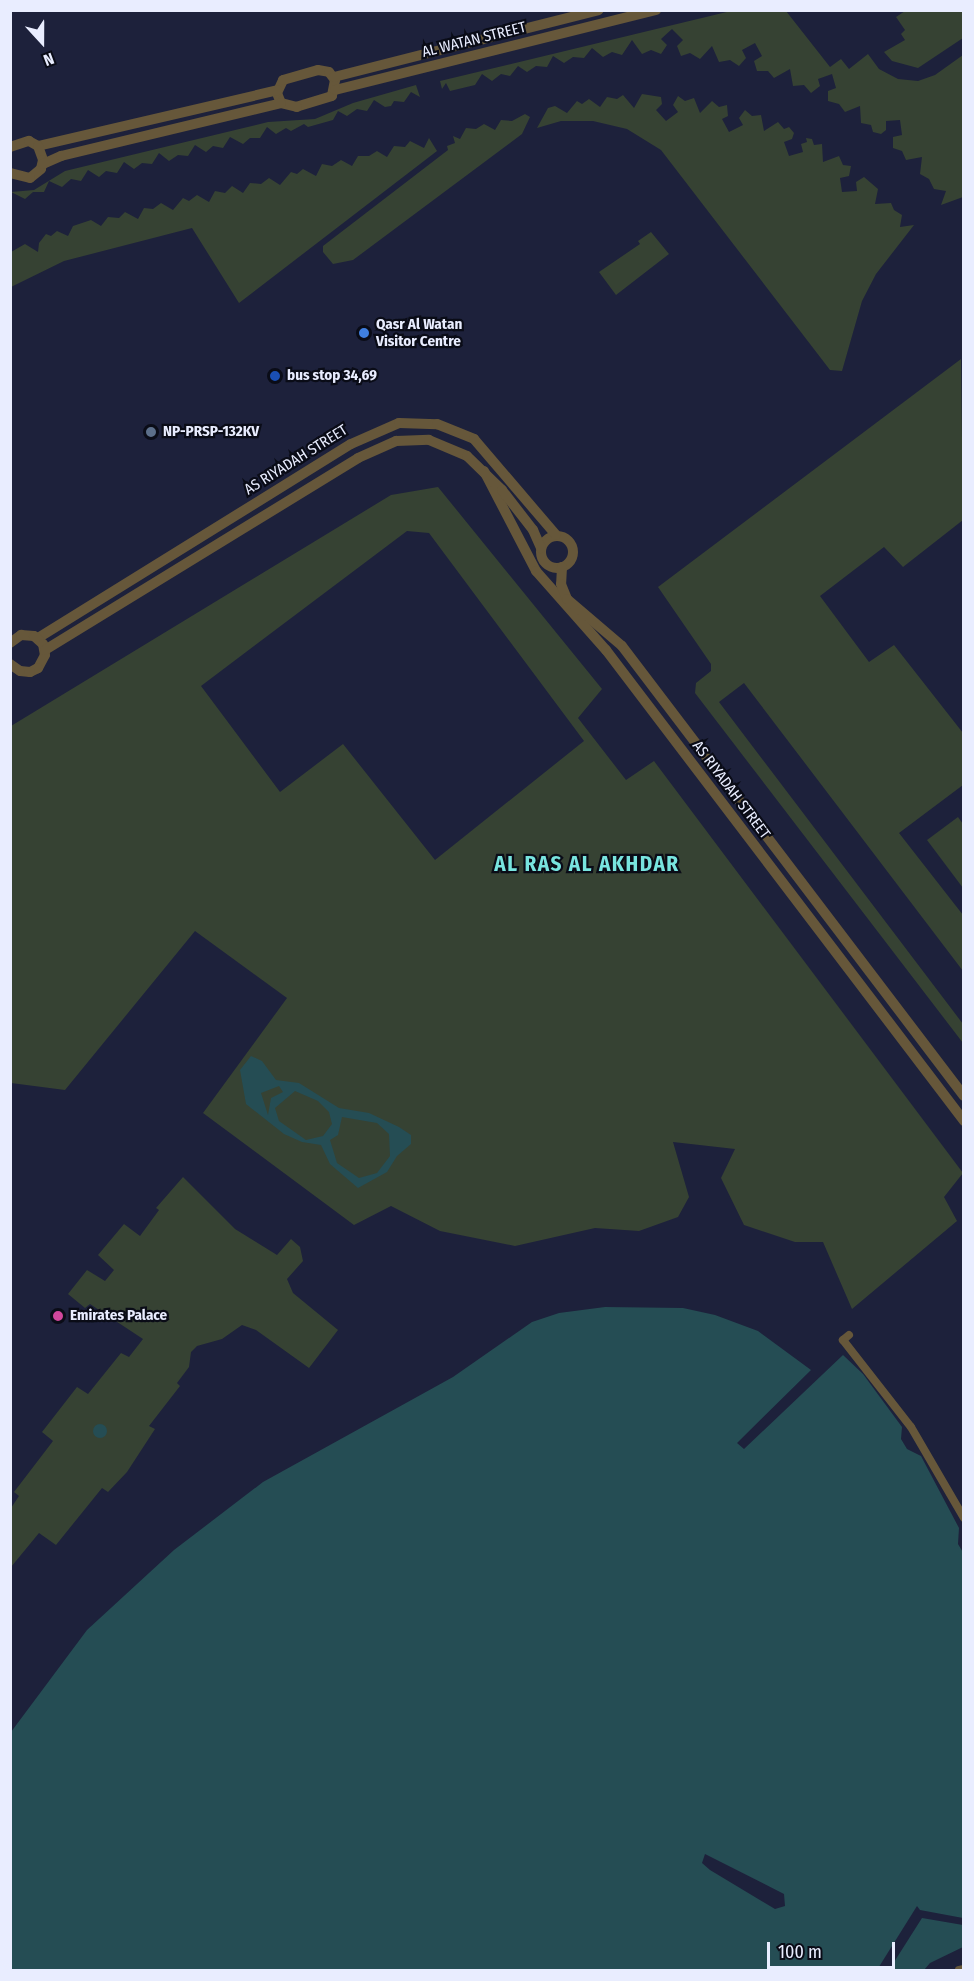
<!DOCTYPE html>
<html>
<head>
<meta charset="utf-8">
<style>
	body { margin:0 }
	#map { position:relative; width:974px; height:1981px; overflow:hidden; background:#1d213b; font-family:"Fira Sans Condensed",sans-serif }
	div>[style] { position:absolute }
	.green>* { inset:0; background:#364233 }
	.water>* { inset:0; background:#254d54 }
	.round { border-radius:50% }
	.pier>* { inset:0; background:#1d213b }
	.pedestrian>* { height:8px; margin:-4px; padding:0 4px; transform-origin:4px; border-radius:4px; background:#66573a }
	.minor>* { height:10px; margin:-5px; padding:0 5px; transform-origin:5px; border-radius:5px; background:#66573a }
	.minor>.ring { margin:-5px; padding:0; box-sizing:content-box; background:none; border:10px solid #66573a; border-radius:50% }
	.dots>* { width:16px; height:16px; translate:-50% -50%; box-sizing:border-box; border:3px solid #0a0c17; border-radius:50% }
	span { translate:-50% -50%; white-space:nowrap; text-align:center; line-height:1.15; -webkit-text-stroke:4.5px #0a0c17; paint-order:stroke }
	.street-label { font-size:15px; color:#e9edff }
	.poi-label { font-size:15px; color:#e9edff; font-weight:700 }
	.left { translate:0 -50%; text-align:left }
	.district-label { font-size:21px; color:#78e4df; font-weight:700; letter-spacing:1.5px }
	.frame { position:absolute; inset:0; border:12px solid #e9edff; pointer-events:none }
	.north { position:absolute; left:12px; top:12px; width:60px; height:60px; -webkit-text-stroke:4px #0a0c17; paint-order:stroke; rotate:159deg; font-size:16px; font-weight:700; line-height:24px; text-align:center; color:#e9edff }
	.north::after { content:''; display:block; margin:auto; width:21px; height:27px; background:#e9edff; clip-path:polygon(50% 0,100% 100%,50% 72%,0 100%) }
	.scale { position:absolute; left:767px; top:1942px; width:128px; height:27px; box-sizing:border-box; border:3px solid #e9edff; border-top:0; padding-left:8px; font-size:18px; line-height:21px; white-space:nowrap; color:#e9edff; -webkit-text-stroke:4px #0a0c17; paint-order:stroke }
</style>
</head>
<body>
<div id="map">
	<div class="green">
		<i style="clip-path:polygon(735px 10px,786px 11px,830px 67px,841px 59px,849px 69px,868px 54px,879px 69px,898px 79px,918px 81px,935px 75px,963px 55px,963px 197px,941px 205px,946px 191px,934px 189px,929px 179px,920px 174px,922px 157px,906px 160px,902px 151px,893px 148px,893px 137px,902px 135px,900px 120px,886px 121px,886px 130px,881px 134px,873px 132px,871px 125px,861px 123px,860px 106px,845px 112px,839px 104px,828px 101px,828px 91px,836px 88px,832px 74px,818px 79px,820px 86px,811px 93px,804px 85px,793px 86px,790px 69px,774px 78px,768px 71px,757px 71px,754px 61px,762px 56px,755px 43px,742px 50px,746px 58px,739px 66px,730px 60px,719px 62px,712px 46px,700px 59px,690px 53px,681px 56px,677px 46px,683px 40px,672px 29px,661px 39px,667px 45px,661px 54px,651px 50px,642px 54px,632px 40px,622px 55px,612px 52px,603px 57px,592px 48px,584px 58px,573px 57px,564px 63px,553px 56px,547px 67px,536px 66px,527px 72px,518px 66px,510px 76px,501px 74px,492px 81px,482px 74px,475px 85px,450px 91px,446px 83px,442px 89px,440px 81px)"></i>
		<i style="clip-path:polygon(905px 11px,963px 11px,963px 38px,918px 68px,892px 61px,884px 52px,905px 40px,901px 34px,905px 30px,896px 17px)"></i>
		<i style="clip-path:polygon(416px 85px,420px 97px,411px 92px,404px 102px,394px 101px,391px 106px,385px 107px,374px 100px,367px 111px,357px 109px,347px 116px,338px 111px,333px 120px,308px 127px,304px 124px,291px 131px,286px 128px,276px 134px,267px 127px,260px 138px,250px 138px,243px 144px,230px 137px,223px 148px,213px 146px,206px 152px,195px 145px,188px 156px,178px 155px,169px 161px,159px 153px,152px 164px,142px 163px,134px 169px,124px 162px,117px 173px,106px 171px,99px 177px,88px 170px,81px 181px,71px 179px,62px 187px,49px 181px,44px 192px,33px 192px,25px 199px,11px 192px,34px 190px,65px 171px,268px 122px,315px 119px,353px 103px)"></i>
		<i style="clip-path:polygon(642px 94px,661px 97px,662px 104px,656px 110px,666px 121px,678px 112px,673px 105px,678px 96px,685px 101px,694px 98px,700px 113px,712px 101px,719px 107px,727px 105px,728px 116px,722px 119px,729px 132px,743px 125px,739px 118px,745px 110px,752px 116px,761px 115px,764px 131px,778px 122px,784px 129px,789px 127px,794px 133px,792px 139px,784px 142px,789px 156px,803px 152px,801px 144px,807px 142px,806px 138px,812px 139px,814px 145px,822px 144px,823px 162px,839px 156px,843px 165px,851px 166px,849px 176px,840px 178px,842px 192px,857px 191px,856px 182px,864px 177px,878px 189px,875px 204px,891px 203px,894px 210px,902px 215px,900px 227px,914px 225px,876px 274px,862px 301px,842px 371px,830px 370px,661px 150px,627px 129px,593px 121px,561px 121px,537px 128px,548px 108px,555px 106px,567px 113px,577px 101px,582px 104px,589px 99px,600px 107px,607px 97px,617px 99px,623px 95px,634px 108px)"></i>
		<i style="clip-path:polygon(525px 114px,530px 117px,522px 134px,353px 260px,333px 264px,323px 252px,323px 246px,448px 150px,447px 146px,455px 143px,453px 136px,460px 139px,466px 128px,476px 129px,484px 124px,495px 130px,501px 120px,512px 121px)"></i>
		<i style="clip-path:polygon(429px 138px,437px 151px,239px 303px,192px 228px,64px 261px,11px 287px,11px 252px,25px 244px,38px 252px,39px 243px,46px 234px,51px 236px,57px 231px,68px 236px,73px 226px,91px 220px,101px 226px,108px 217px,119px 218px,125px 212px,138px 219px,144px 208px,153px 209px,161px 203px,173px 210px,183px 198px,189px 201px,197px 195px,209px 202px,215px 191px,225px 193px,232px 186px,243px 193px,250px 183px,261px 184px,269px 178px,280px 185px,291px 172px,297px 174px,303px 169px,316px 176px,322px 164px,332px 166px,341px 160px,352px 166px,358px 156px,369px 156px,377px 151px,387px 157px,394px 146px,405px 147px,410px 141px,424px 148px)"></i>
		<i style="clip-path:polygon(651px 232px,669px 254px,616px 295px,599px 272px,640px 244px,638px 241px)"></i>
		<i style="clip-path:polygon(961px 359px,963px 520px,903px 567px,884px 547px,820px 596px,869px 662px,894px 645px,963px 733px,963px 785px,899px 833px,963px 915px,963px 971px,744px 683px,719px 702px,963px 1024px,963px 1043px,695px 693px,696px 683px,711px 671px,711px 664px,658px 587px)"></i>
		<i style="clip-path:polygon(evenodd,438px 487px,602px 689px,578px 718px,626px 780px,654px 761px,963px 1173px,944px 1197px,957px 1221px,852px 1309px,823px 1242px,795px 1242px,744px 1225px,721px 1178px,735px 1149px,673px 1142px,689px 1197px,678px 1217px,639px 1231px,595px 1228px,515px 1246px,440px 1231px,391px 1206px,354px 1225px,203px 1113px,287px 998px,195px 931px,65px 1090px,11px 1083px,11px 726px,391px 495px,438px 487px,407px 531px,429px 533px,584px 741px,435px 860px,343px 744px,280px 792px,201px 686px,407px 531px)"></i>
		<i style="clip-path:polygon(958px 817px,963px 824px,963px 888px,927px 840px)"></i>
		<i style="clip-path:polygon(183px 1177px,235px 1229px,277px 1255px,291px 1239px,300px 1247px,303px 1261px,287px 1279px,293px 1293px,338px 1330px,309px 1368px,256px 1330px,242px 1325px,222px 1339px,197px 1346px,191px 1352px,189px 1367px,177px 1383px,180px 1386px,149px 1426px,155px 1429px,127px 1472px,108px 1492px,102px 1488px,56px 1545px,39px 1533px,11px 1567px,11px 1508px,19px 1496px,14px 1492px,53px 1441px,42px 1432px,77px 1387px,88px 1394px,121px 1353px,129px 1357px,143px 1339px,90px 1304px,85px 1308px,68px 1294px,87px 1270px,105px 1281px,114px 1270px,98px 1255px,124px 1224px,140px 1236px,159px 1210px,156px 1208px)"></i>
	</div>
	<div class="water">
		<i style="clip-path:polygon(evenodd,251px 1056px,262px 1061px,276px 1080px,299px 1083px,339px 1108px,369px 1113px,399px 1127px,411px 1135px,411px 1144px,397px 1156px,387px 1172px,358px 1188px,330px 1164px,321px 1145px,302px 1142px,284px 1134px,246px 1104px,240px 1070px,251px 1056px,279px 1086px,283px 1092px,271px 1098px,268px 1115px,261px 1093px,279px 1086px,251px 1056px,295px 1091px,318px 1101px,329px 1112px,332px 1124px,323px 1136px,306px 1140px,279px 1121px,275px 1108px,295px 1091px,251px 1056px,342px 1117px,377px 1123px,389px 1134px,390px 1156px,377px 1173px,359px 1178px,337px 1163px,330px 1140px,338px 1135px,342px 1117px)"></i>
		<i style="clip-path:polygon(evenodd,605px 1307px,683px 1308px,715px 1315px,758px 1331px,811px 1370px,737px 1443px,744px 1449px,843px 1355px,863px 1374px,902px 1427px,901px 1439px,907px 1449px,921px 1456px,959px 1528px,958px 1544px,964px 1554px,963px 1947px,930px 1963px,924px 1970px,11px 1970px,11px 1732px,87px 1630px,174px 1550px,263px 1482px,453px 1377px,532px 1322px,559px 1313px,605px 1307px,705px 1854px,784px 1894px,785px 1906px,775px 1909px,710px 1870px,702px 1863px,705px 1854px)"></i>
		<i class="round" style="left:93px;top:1424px;width:14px;height:14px"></i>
	</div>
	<div class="pier">
		<i style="clip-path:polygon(917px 1906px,920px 1910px,963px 1918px,963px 1925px,922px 1918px,889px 1970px,877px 1970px)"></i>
	</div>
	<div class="pedestrian">
		<i style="left:849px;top:1335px;width:8px;rotate:140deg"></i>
		<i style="left:843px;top:1340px;width:110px;rotate:52deg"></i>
		<i style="left:911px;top:1427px;width:105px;rotate:59.8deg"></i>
		<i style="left:959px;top:1970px;width:5px;rotate:-11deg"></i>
	</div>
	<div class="minor">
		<i style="left:318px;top:70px;width:11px;rotate:10deg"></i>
		<i style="left:329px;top:72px;width:10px;rotate:53deg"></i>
		<i style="left:335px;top:80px;width:16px;rotate:101deg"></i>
		<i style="left:332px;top:96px;width:37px;rotate:163deg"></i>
		<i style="left:297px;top:107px;width:16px;rotate:-166deg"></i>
		<i style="left:281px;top:103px;width:11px;rotate:-112deg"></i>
		<i style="left:277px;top:93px;width:14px;rotate:-65deg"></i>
		<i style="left:283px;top:80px;width:36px;rotate:-16deg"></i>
		<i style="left:334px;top:77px;width:273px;rotate:-14.2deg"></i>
		<i style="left:335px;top:90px;width:331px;rotate:-14deg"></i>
		<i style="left:38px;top:146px;width:246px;rotate:-13.1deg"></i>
		<i style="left:10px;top:147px;width:20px;rotate:-18deg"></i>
		<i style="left:29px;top:141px;width:10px;rotate:29deg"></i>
		<i style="left:38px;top:146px;width:15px;rotate:70deg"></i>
		<i style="left:43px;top:160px;width:9px;rotate:103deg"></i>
		<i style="left:41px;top:169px;width:14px;rotate:141deg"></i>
		<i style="left:30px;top:178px;width:21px;rotate:-166deg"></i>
		<i style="left:43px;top:164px;width:20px;rotate:-24deg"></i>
		<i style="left:61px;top:156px;width:226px;rotate:-13.5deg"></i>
		<i style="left:484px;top:471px;width:113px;rotate:62.5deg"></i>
		<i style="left:536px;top:571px;width:106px;rotate:48.5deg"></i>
		<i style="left:606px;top:650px;width:592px;rotate:52.76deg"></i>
		<i class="ring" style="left:541px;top:536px;width:22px;height:22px"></i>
		<i style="left:562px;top:567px;width:17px;rotate:93deg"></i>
		<i style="left:561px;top:584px;width:16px;rotate:68deg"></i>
		<i style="left:567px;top:599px;width:72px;rotate:40.5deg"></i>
		<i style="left:622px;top:646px;width:565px;rotate:52.77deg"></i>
		<i style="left:38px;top:638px;width:368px;rotate:-31.8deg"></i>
		<i style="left:351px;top:444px;width:52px;rotate:-23.6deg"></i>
		<i style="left:399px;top:423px;width:38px;rotate:2deg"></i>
		<i style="left:437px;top:424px;width:40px;rotate:22deg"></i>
		<i style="left:474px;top:439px;width:126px;rotate:49.5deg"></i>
		<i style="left:10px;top:643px;width:14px;rotate:-36deg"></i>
		<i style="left:21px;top:635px;width:13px;rotate:4deg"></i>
		<i style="left:34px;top:636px;width:12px;rotate:42deg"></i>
		<i style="left:43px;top:644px;width:11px;rotate:80deg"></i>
		<i style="left:45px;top:655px;width:15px;rotate:118deg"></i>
		<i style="left:38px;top:668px;width:9px;rotate:153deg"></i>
		<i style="left:30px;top:672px;width:10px;rotate:-174deg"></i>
		<i style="left:20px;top:671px;width:12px;rotate:-145deg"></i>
		<i style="left:45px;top:650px;width:367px;rotate:-31.5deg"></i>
		<i style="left:358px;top:458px;width:42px;rotate:-24.1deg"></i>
		<i style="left:396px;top:441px;width:33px;rotate:-2deg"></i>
		<i style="left:429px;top:440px;width:41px;rotate:22.8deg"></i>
		<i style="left:467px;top:456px;width:49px;rotate:44.2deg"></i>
		<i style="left:502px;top:490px;width:51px;rotate:52.2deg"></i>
		<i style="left:533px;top:530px;width:20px;rotate:66deg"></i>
	</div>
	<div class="dots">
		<i style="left:364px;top:333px;background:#3f7fe0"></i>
		<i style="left:275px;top:376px;background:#1a4fb4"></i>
		<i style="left:151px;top:432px;background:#5c6f8a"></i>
		<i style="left:58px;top:1316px;background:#d1479c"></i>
	</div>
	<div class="street-label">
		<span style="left:474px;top:40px;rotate:-14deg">AL WATAN STREET</span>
		<span style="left:296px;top:460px;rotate:-32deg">AS RIYADAH STREET</span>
		<span style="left:731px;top:790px;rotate:53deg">AS RIYADAH STREET</span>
	</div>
	<div class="poi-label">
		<span class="left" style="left:376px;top:333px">Qasr Al Watan<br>Visitor Centre</span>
		<span class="left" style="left:287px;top:376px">bus stop 34,69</span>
		<span class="left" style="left:163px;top:432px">NP-PRSP-132KV</span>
		<span class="left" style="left:70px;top:1316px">Emirates Palace</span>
	</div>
	<div class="district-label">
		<span style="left:587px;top:864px">AL RAS AL AKHDAR</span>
	</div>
	<div class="frame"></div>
	<div class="north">N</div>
	<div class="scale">100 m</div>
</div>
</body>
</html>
